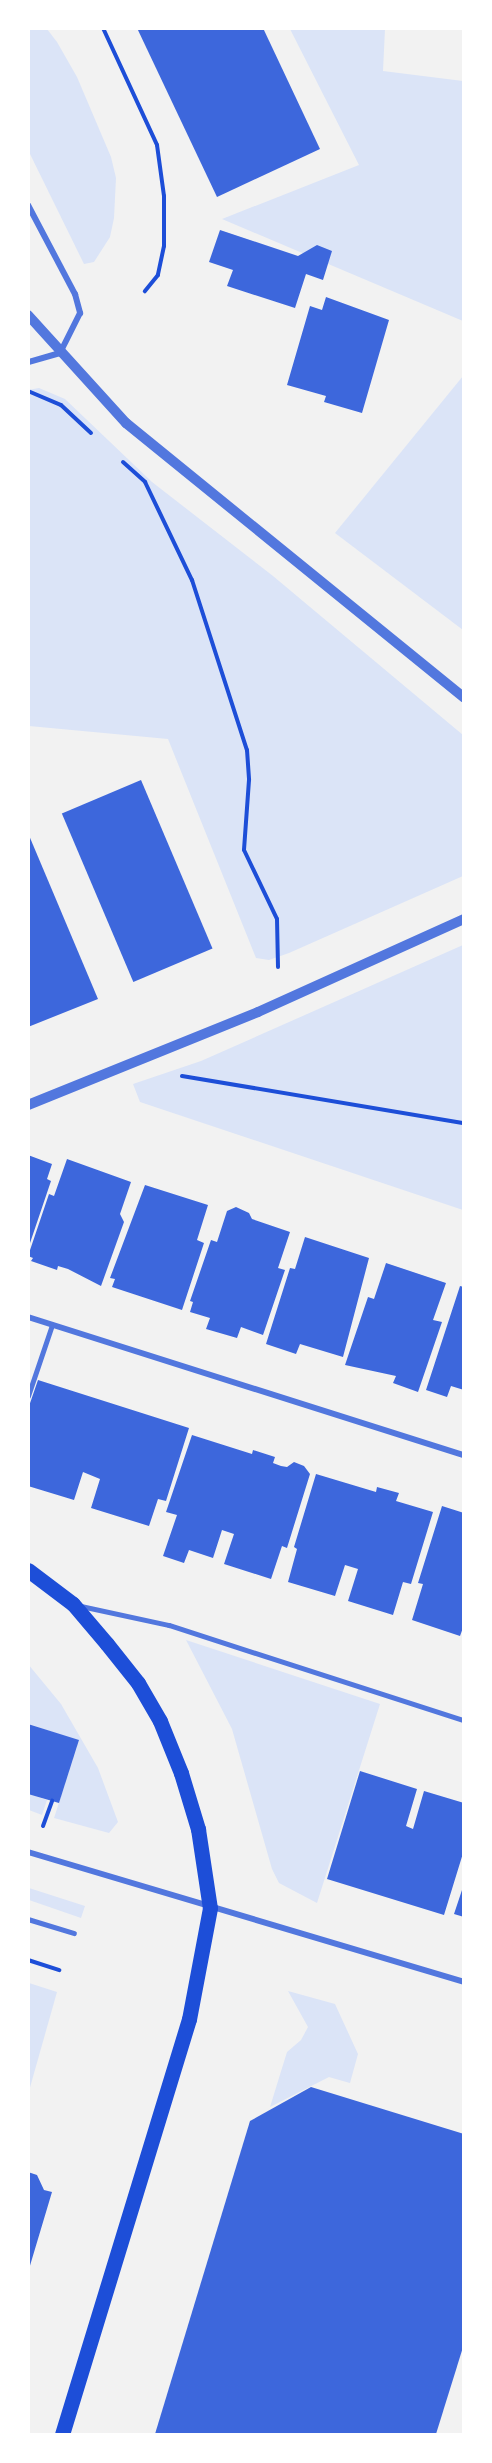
<!DOCTYPE html>
<html>
<head>
<meta charset="utf-8">
<style>
	body { margin:0 }
	#map { position:relative; width:492px; height:2463px; overflow:hidden; background:#f2f2f2; font-family:Bitter,serif }
	div>[style] { position:absolute }
	.green>* { inset:0; background:#dbe4f7 }
	.building>* { inset:0; background:#3d67dc; transform-origin:0 0 }
	.path>* { height:4px; margin:-2px; padding:0 2px; transform-origin:2px; border-radius:2px; background:#1d4ed8 }
	.service>* { height:4.5px; margin:-2.25px; padding:0 2.25px; transform-origin:2.25px; border-radius:2.25px; background:#5277de }
	.minor>* { height:6px; margin:-3px; padding:0 3px; transform-origin:3px; border-radius:3px; background:#5277de }
	.tertiary>* { height:10px; margin:-5px; padding:0 5px; transform-origin:5px; border-radius:5px; background:#5277de }
	.primary>* { height:15px; margin:-7.5px; padding:0 7.5px; transform-origin:7.5px; border-radius:7.5px; background:#1d4ed8 }
	span { translate:-50% -50%; white-space:nowrap; text-align:center; line-height:1.15; -webkit-text-stroke:4.5px #fff; paint-order:stroke }
	.frame { position:absolute; inset:0; border:30px solid #fff; pointer-events:none }
</style>
</head>
<body>
<div id="map">
	<div class="green">
		<i style="clip-path:polygon(29px 28px,47px 29px,57px 42px,77px 77px,111px 157px,116px 178px,114px 218px,110px 237px,94px 262px,84px 264px,29px 152px)"></i>
		<i style="clip-path:polygon(290px 29px,385px 29px,383px 71px,463px 81px,463px 321px,222px 219px,359px 165px)"></i>
		<i style="clip-path:polygon(463px 376px,463px 630px,335px 533px)"></i>
		<i style="clip-path:polygon(39px 388px,65px 399px,152px 482px,273px 576px,463px 735px,463px 876px,289px 953px,269px 960px,256px 958px,168px 739px,29px 726px,28px 390px)"></i>
		<i style="clip-path:polygon(463px 945px,463px 1210px,140px 1102px,133px 1084px,201px 1061px)"></i>
		<i style="clip-path:polygon(186px 1640px,380px 1704px,317px 1903px,279px 1883px,272px 1869px,232px 1729px)"></i>
		<i style="clip-path:polygon(28px 1664px,61px 1704px,98px 1768px,118px 1822px,109px 1833px,54px 1818px,79px 1741px,29px 1724px)"></i>
		<i style="clip-path:polygon(29px 1794px,47px 1800px,42px 1815px,29px 1810px)"></i>
		<i style="clip-path:polygon(29px 1888px,85px 1906px,81px 1918px,29px 1900px)"></i>
		<i style="clip-path:polygon(29px 1983px,57px 1992px,29px 2091px,28px 1983px)"></i>
		<i style="clip-path:polygon(288px 1991px,335px 2004px,358px 2054px,350px 2083px,329px 2077px,270px 2107px,287px 2052px,301px 2040px,308px 2027px)"></i>
	</div>
	<div class="building">
		<i style="clip-path:polygon(137px 28px,263px 28px,320px 149px,217px 197px)"></i>
		<i style="clip-path:polygon(220px 230px,298px 256px,317px 245px,332px 251px,323px 280px,306px 274px,295px 308px,227px 286px,233px 270px,209px 262px)"></i>
		<i style="clip-path:polygon(326px 297px,389px 320px,362px 413px,324px 402px,326px 396px,287px 385px,310px 306px,322px 310px)"></i>
		<i style="left:141px;top:780px;width:183px;height:86px;rotate:67deg"></i>
		<i style="clip-path:polygon(28px 833px,98px 999px,28px 1027px)"></i>
		<i style="clip-path:polygon(28px 1155px,52px 1164px,47px 1179px,51px 1181px,29px 1246px)"></i>
		<i style="clip-path:polygon(67px 1159px,131px 1182px,120px 1214px,124px 1222px,101px 1286px,68px 1269px,58px 1266px,57px 1270px,31px 1261px,33px 1258px,28px 1256px,49px 1194px,54px 1196px)"></i>
		<i style="clip-path:polygon(145px 1185px,208px 1205px,197px 1240px,204px 1243px,182px 1310px,112px 1287px,115px 1279px,110px 1278px)"></i>
		<i style="clip-path:polygon(236px 1207px,249px 1213px,252px 1219px,290px 1232px,278px 1268px,285px 1270px,263px 1335px,241px 1327px,237px 1338px,206px 1329px,210px 1318px,190px 1312px,193px 1302px,190px 1301px,211px 1240px,217px 1242px,227px 1211px)"></i>
		<i style="clip-path:polygon(305px 1237px,369px 1258px,343px 1357px,300px 1344px,296px 1354px,266px 1344px,290px 1268px,295px 1269px)"></i>
		<i style="clip-path:polygon(386px 1263px,446px 1283px,433px 1320px,442px 1322px,418px 1392px,393px 1383px,396px 1376px,345px 1365px,368px 1297px,374px 1299px)"></i>
		<i style="clip-path:polygon(460px 1286px,464px 1287px,464px 1390px,451px 1386px,447px 1397px,426px 1390px)"></i>
		<i style="clip-path:polygon(38px 1380px,189px 1428px,166px 1501px,158px 1499px,149px 1526px,91px 1508px,100px 1479px,83px 1472px,74px 1500px,28px 1486px,28px 1409px)"></i>
		<i style="clip-path:polygon(192px 1435px,252px 1454px,253px 1450px,275px 1457px,273px 1463px,281px 1466px,287px 1467px,294px 1462px,304px 1466px,310px 1474px,287px 1548px,282px 1546px,271px 1579px,224px 1564px,234px 1534px,222px 1530px,213px 1558px,189px 1550px,184px 1563px,163px 1556px,177px 1515px,166px 1512px)"></i>
		<i style="clip-path:polygon(316px 1474px,376px 1492px,377px 1487px,399px 1493px,396px 1501px,433px 1512px,411px 1584px,403px 1582px,393px 1615px,348px 1601px,358px 1569px,345px 1565px,335px 1596px,288px 1582px,297px 1549px,294px 1547px)"></i>
		<i style="clip-path:polygon(442px 1506px,464px 1513px,464px 1625px,460px 1636px,412px 1620px,423px 1584px,418px 1583px)"></i>
		<i style="clip-path:polygon(28px 1724px,79px 1740px,59px 1803px,28px 1794px)"></i>
		<i style="clip-path:polygon(360px 1771px,417px 1789px,406px 1826px,413px 1829px,424px 1791px,464px 1803px,464px 1850px,444px 1915px,327px 1879px)"></i>
		<i style="clip-path:polygon(463px 1887px,464px 1887px,464px 1917px,454px 1914px)"></i>
		<i style="clip-path:polygon(311px 2087px,464px 2134px,464px 2344px,436px 2434px,155px 2434px,250px 2121px)"></i>
		<i style="clip-path:polygon(28px 2172px,37px 2175px,44px 2190px,52px 2192px,29px 2269px)"></i>
	</div>
	<div class="path">
		<i style="left:103px;top:28px;width:129px;rotate:65.2deg"></i>
		<i style="left:157px;top:145px;width:51px;rotate:82.2deg"></i>
		<i style="left:164px;top:196px;width:50px;rotate:90deg"></i>
		<i style="left:164px;top:246px;width:30px;rotate:102deg"></i>
		<i style="left:158px;top:275px;width:21px;rotate:129deg"></i>
		<i style="left:28px;top:391px;width:36px;rotate:23deg"></i>
		<i style="left:61px;top:405px;width:41px;rotate:43deg"></i>
		<i style="left:123px;top:462px;width:30px;rotate:42deg"></i>
		<i style="left:145px;top:482px;width:109px;rotate:64.4deg"></i>
		<i style="left:192px;top:580px;width:179px;rotate:72.1deg"></i>
		<i style="left:247px;top:750px;width:30px;rotate:86deg"></i>
		<i style="left:249px;top:780px;width:70px;rotate:94.1deg"></i>
		<i style="left:244px;top:850px;width:76px;rotate:64.4deg"></i>
		<i style="left:277px;top:919px;width:48px;rotate:88.8deg"></i>
		<i style="left:182px;top:1076px;width:286px;rotate:9.5deg"></i>
		<i style="left:43px;top:1826px;width:27px;rotate:-70deg"></i>
		<i style="left:28px;top:1960px;width:33px;rotate:18deg"></i>
	</div>
	<div class="service">
		<i style="left:28px;top:1396px;width:75px;rotate:-71.3deg"></i>
		<i style="left:81px;top:1606px;width:90px;rotate:12.2deg"></i>
		<i style="left:169px;top:1625px;width:310px;rotate:17.9deg"></i>
		<i style="left:28px;top:1919px;width:48px;rotate:16.9deg"></i>
	</div>
	<div class="minor">
		<i style="left:28px;top:205px;width:101px;rotate:62.2deg"></i>
		<i style="left:75px;top:294px;width:20px;rotate:75deg"></i>
		<i style="left:80px;top:313px;width:45px;rotate:116.6deg"></i>
		<i style="left:60px;top:353px;width:33px;rotate:164deg"></i>
		<i style="left:28px;top:1317px;width:457px;rotate:17.6deg"></i>
		<i style="left:28px;top:1852px;width:455px;rotate:16.6deg"></i>
	</div>
	<div class="tertiary">
		<i style="left:28px;top:315px;width:146px;rotate:47.8deg"></i>
		<i style="left:126px;top:423px;width:436px;rotate:39.1deg"></i>
		<i style="left:28px;top:1105px;width:248px;rotate:-22deg"></i>
		<i style="left:258px;top:1012px;width:226px;rotate:-24.3deg"></i>
	</div>
	<div class="primary">
		<i style="left:28px;top:1570px;width:56px;rotate:37.1deg"></i>
		<i style="left:73px;top:1604px;width:52px;rotate:49.6deg"></i>
		<i style="left:107px;top:1644px;width:50px;rotate:51.5deg"></i>
		<i style="left:138px;top:1683px;width:44px;rotate:59.9deg"></i>
		<i style="left:160px;top:1721px;width:56px;rotate:68deg"></i>
		<i style="left:181px;top:1773px;width:59px;rotate:73.1deg"></i>
		<i style="left:198px;top:1829px;width:80px;rotate:81.4deg"></i>
		<i style="left:210px;top:1908px;width:113px;rotate:100.7deg"></i>
		<i style="left:189px;top:2019px;width:434px;rotate:107deg"></i>
	</div>
	<div class="frame"></div>
</div>
</body>
</html>
